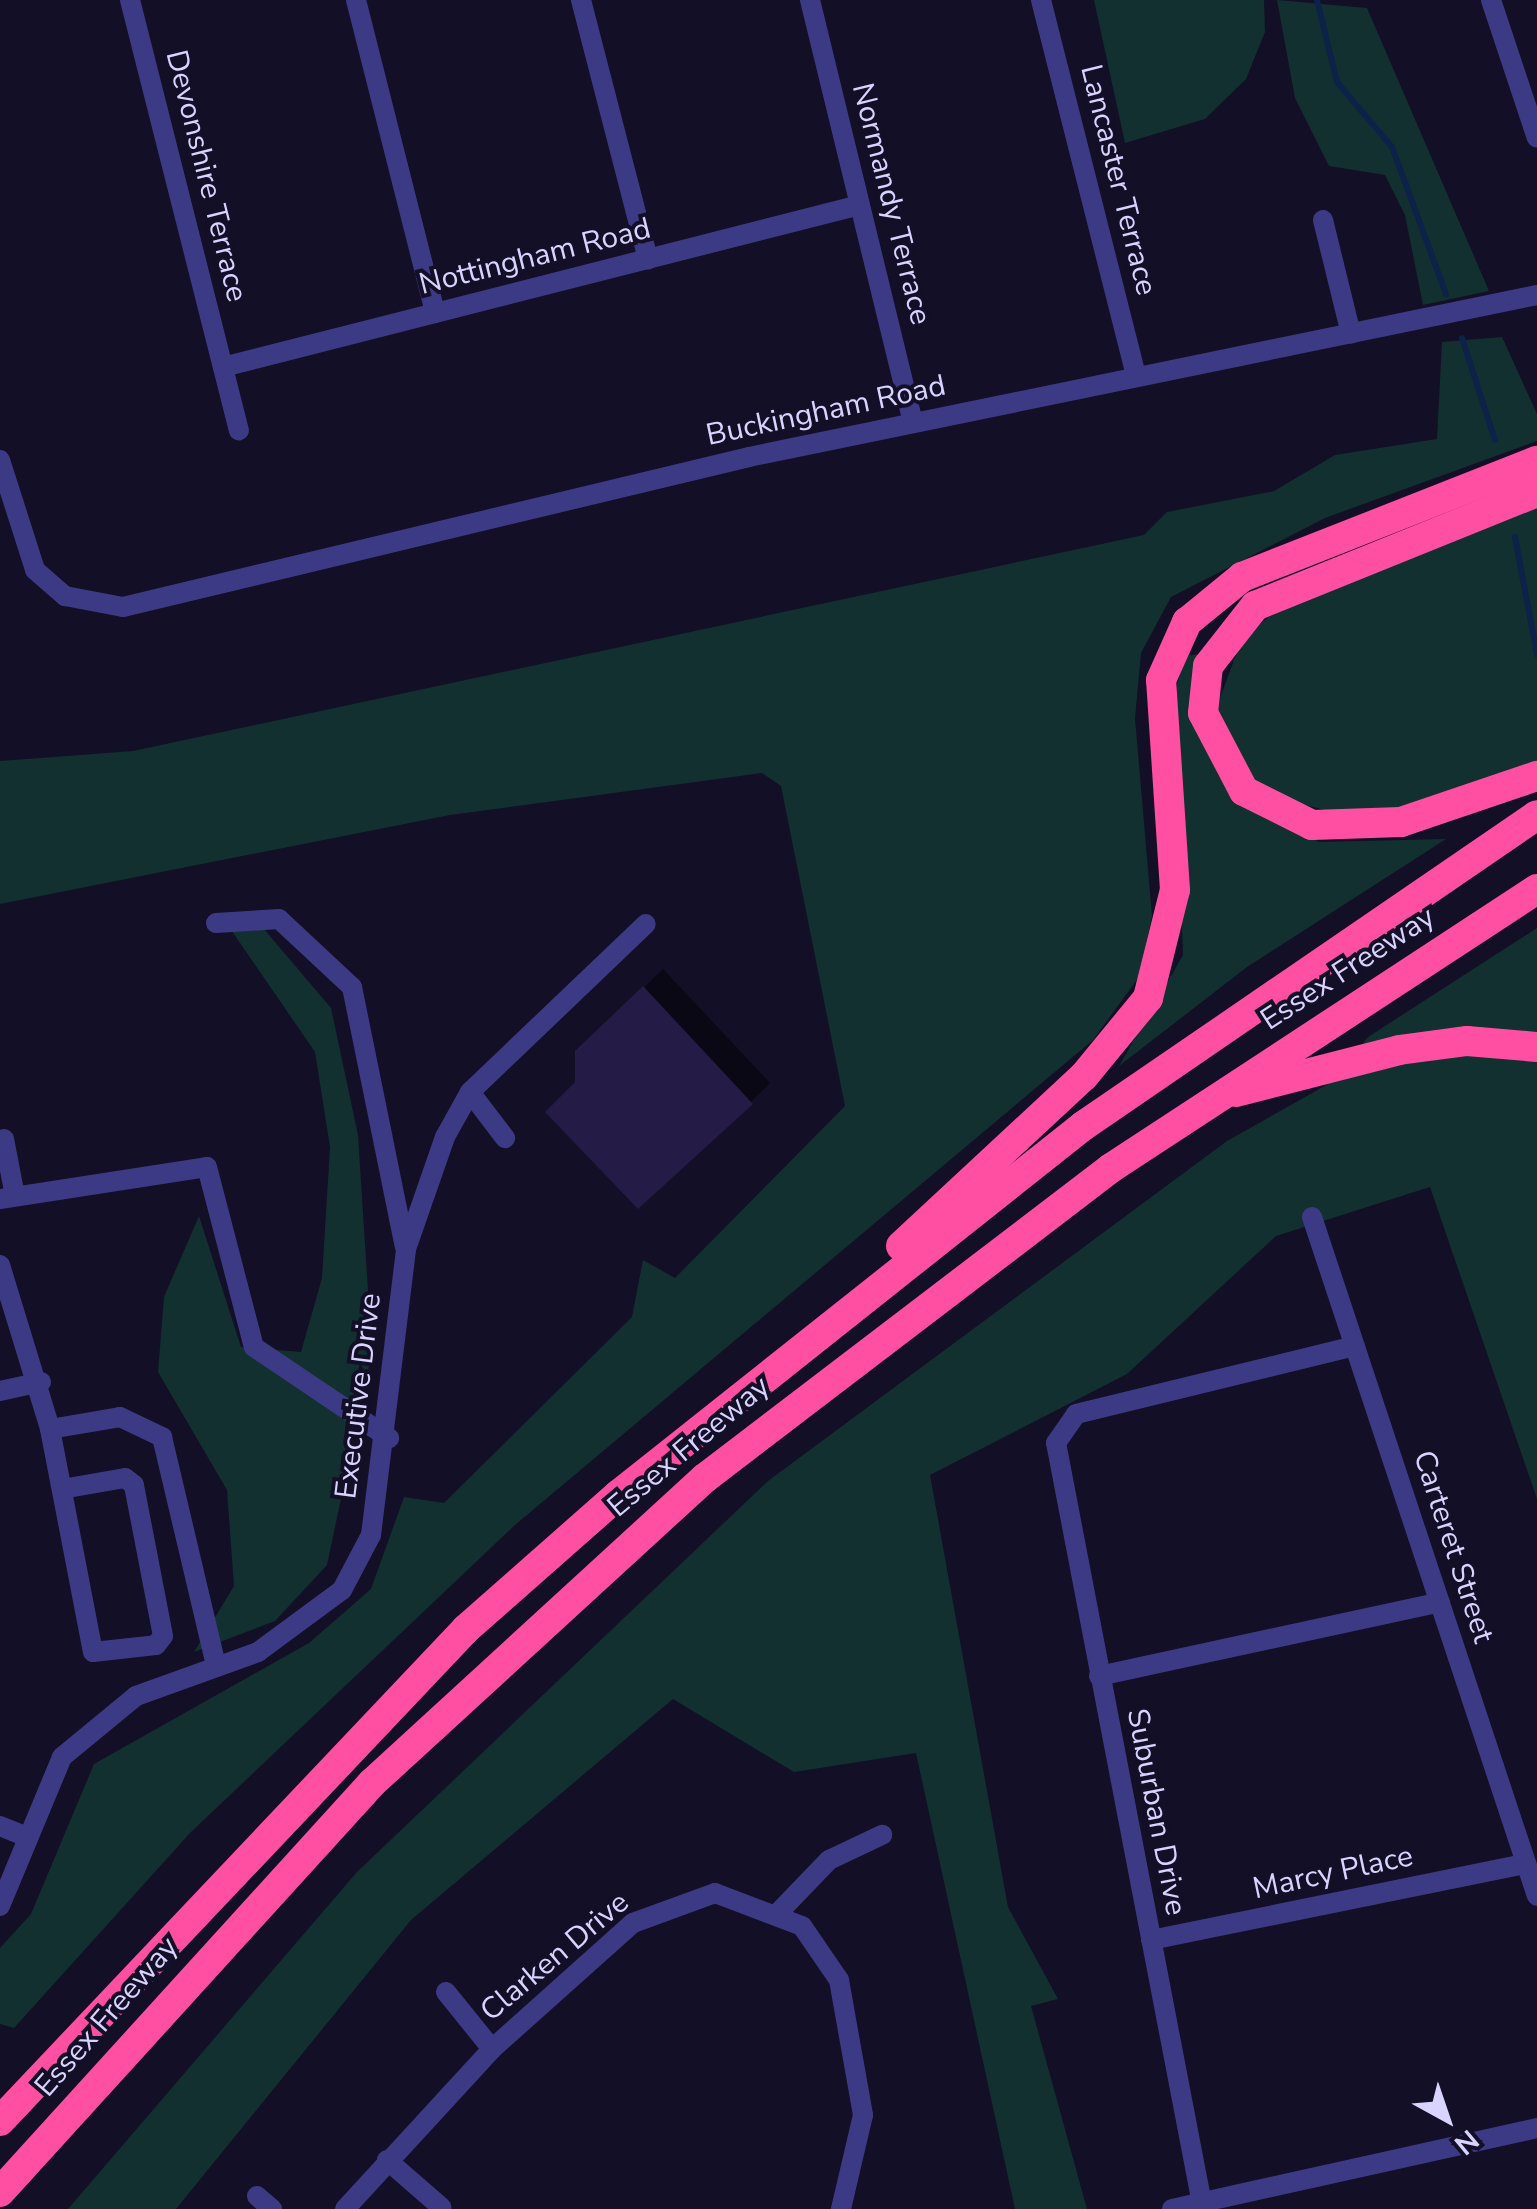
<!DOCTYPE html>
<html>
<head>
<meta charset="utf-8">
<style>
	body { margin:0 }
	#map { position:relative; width:1537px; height:2209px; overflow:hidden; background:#130f26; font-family:"Nunito Sans",sans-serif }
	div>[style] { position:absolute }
	.green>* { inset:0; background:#12302f }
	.shadow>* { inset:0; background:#0007 }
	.stream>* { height:6px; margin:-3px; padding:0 3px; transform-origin:3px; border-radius:3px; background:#0c2248 }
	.building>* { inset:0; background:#241b47 }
	.minor>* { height:20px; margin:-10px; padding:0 10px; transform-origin:10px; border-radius:10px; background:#3d3a85 }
	.highway>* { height:30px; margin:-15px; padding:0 15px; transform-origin:15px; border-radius:15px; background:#ff4fa3 }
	span { translate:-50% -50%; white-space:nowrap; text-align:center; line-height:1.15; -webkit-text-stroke:8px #130f26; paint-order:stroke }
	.street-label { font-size:30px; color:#d9d4ff }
	.north { position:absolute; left:1397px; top:2069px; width:100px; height:100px; -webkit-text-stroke:8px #130f26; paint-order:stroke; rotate:140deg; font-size:28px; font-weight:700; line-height:40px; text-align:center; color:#d9d4ff }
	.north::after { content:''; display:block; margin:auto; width:35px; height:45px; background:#d9d4ff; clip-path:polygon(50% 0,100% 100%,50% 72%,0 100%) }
</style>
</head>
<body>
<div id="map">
	<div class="green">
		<i style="clip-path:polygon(1094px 0,1264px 0,1265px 32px,1246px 79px,1205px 119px,1125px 143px)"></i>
		<i style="clip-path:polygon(1277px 0,1367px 8px,1489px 291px,1423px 305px,1405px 215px,1385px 175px,1329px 166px,1295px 98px)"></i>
		<i style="clip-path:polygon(1502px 337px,1537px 414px,1537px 441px,1325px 518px,1171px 597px,1141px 653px,1135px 718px,1152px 916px,1139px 977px,1093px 1040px,515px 1525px,190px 1833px,14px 2028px,0 2024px,0 1948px,31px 1914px,94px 1764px,309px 1643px,371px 1589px,404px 1497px,444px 1503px,632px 1317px,643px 1260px,675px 1278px,845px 1106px,781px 786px,762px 773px,450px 815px,0 904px,0 761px,133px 751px,1144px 535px,1167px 512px,1274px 491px,1335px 455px,1437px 439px,1442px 342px)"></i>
		<i style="clip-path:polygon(1537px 506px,1537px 762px,1475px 795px,1361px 819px,1261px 794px,1227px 751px,1217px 706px,1243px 636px,1285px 606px)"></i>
		<i style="clip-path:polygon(1207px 653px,1193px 714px,1218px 775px,1259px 814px,1319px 842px,1446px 839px,1247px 967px,1119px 1066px,1183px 955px,1173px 704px,1184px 656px)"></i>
		<i style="clip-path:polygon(258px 922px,331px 1008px,358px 1135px,372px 1352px,327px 1565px,275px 1621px,194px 1652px,234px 1586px,227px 1490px,158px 1372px,164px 1297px,199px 1216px,241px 1347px,301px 1352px,322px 1278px,330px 1147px,315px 1052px,227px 924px)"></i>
		<i style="clip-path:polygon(1537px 928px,1537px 1033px,1357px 1051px,1368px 1037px)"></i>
		<i style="clip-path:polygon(1438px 1053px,1537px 1057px,1537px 1499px,1430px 1187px,1276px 1236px,1127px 1374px,930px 1475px,1008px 1907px,1058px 1999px,1031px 2006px,1087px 2209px,1015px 2209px,916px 1753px,794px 1772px,673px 1699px,411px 1920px,176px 2209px,68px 2209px,357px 1872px,768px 1481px,1227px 1141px,1337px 1079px)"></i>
	</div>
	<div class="shadow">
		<i style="clip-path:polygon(663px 969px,770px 1083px,751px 1102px,597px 1032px)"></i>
	</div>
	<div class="stream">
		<i style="left:1317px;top:0;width:84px;rotate:76.3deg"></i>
		<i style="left:1337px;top:82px;width:85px;rotate:49.8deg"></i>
		<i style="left:1392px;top:147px;width:157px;rotate:69.8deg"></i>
		<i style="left:1462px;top:338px;width:107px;rotate:72.1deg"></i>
		<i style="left:1515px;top:537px;width:120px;rotate:79.4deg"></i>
	</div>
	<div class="building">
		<i style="clip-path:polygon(643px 986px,753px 1104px,638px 1209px,545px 1112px,575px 1082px,575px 1051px)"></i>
	</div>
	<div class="minor">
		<i style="left:130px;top:0;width:444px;rotate:75.8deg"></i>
		<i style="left:356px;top:0;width:323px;rotate:75.8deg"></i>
		<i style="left:581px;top:0;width:268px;rotate:75.5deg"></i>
		<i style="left:810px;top:0;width:434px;rotate:76.3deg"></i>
		<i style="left:1041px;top:0;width:387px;rotate:75.8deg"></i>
		<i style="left:1491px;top:0;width:145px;rotate:71.6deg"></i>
		<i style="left:1323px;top:220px;width:117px;rotate:76.2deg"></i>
		<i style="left:223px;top:367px;width:657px;rotate:-14.27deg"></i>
		<i style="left:0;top:460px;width:115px;rotate:72.3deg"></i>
		<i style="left:35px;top:570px;width:40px;rotate:41deg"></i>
		<i style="left:65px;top:596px;width:59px;rotate:10.7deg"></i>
		<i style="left:123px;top:607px;width:644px;rotate:-13.47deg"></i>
		<i style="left:749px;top:457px;width:804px;rotate:-11.62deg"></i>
		<i style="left:216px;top:923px;width:63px;rotate:-3.6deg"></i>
		<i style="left:279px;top:919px;width:100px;rotate:43deg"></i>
		<i style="left:352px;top:987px;width:265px;rotate:78.5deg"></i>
		<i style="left:470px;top:1092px;width:58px;rotate:52.7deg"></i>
		<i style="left:4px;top:1139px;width:58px;rotate:79.1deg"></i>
		<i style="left:0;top:1199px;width:209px;rotate:-8.8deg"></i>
		<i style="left:207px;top:1167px;width:186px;rotate:75.4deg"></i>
		<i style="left:254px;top:1347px;width:163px;rotate:34deg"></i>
		<i style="left:1312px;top:1217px;width:715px;rotate:71.67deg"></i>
		<i style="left:0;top:1265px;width:171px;rotate:73deg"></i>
		<i style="left:50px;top:1429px;width:71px;rotate:-9.7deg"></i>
		<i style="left:120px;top:1417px;width:47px;rotate:25.5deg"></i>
		<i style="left:162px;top:1437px;width:234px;rotate:76.7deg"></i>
		<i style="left:0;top:1391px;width:42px;rotate:-12.4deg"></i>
		<i style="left:50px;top:1429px;width:227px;rotate:79.1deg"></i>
		<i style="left:93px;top:1652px;width:63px;rotate:-6.3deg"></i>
		<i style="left:156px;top:1645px;width:11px;rotate:-52deg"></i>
		<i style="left:163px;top:1636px;width:154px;rotate:-100.9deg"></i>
		<i style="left:134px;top:1485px;width:11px;rotate:-142deg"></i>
		<i style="left:125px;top:1478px;width:64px;rotate:170.1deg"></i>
		<i style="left:1099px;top:1676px;width:349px;rotate:-12.2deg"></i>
		<i style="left:0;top:1826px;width:29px;rotate:22deg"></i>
		<i style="left:0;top:1906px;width:161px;rotate:-67.4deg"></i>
		<i style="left:62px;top:1757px;width:96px;rotate:-39.5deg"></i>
		<i style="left:136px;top:1696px;width:130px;rotate:-19.8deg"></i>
		<i style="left:258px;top:1652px;width:104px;rotate:-36.4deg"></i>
		<i style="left:342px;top:1590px;width:62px;rotate:-62.2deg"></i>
		<i style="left:371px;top:1535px;width:288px;rotate:-83deg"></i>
		<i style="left:406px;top:1249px;width:119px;rotate:-70.8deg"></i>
		<i style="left:445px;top:1137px;width:51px;rotate:-60.9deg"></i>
		<i style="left:470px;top:1092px;width:243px;rotate:-43.7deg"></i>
		<i style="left:777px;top:1914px;width:75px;rotate:-46.1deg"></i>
		<i style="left:829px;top:1860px;width:59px;rotate:-25.3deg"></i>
		<i style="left:1151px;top:1940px;width:383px;rotate:-11.5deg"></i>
		<i style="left:446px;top:1992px;width:73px;rotate:51.1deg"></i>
		<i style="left:387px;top:2160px;width:72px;rotate:41deg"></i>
		<i style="left:257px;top:2196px;width:20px;rotate:41deg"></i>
		<i style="left:345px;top:2209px;width:217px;rotate:-47.4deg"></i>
		<i style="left:492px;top:2049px;width:189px;rotate:-41.8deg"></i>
		<i style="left:633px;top:1923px;width:87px;rotate:-20.1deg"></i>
		<i style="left:715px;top:1893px;width:93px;rotate:20.8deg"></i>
		<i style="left:802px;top:1926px;width:65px;rotate:55.6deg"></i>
		<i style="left:839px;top:1980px;width:137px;rotate:79.9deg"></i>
		<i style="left:863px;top:2115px;width:97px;rotate:103.2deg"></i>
		<i style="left:1172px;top:2209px;width:374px;rotate:-12.5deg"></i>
		<i style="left:1203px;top:2209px;width:780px;rotate:-100.86deg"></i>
		<i style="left:1056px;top:1443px;width:35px;rotate:-55deg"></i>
		<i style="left:1076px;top:1414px;width:287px;rotate:-13.7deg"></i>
	</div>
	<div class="highway">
		<i style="left:1537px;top:492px;width:304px;rotate:158deg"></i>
		<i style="left:1255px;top:606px;width:76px;rotate:128.1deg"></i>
		<i style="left:1208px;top:666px;width:47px;rotate:96.1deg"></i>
		<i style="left:1203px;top:713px;width:88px;rotate:62.3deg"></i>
		<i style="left:1244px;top:791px;width:76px;rotate:26.6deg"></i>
		<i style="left:1312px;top:825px;width:89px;rotate:-1.9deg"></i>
		<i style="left:1401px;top:822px;width:144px;rotate:-18.7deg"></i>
		<i style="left:1236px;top:1092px;width:168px;rotate:-14.4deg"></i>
		<i style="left:1399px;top:1050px;width:69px;rotate:-7.5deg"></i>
		<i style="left:1467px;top:1041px;width:70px;rotate:4.9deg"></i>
		<i style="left:901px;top:1246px;width:250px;rotate:-42.9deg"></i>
		<i style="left:1084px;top:1076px;width:101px;rotate:-50.6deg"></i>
		<i style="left:1148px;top:998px;width:111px;rotate:-76deg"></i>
		<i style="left:1175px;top:890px;width:210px;rotate:-93.8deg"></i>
		<i style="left:1161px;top:680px;width:64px;rotate:-65.9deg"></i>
		<i style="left:1187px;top:622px;width:71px;rotate:-39.3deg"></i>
		<i style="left:1242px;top:577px;width:317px;rotate:-21.5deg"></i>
		<i style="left:0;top:2121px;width:678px;rotate:-46.55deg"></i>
		<i style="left:466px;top:1629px;width:203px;rotate:-41.4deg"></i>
		<i style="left:618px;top:1495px;width:594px;rotate:-38.43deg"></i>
		<i style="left:1083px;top:1126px;width:550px;rotate:-34.41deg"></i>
		<i style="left:0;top:2192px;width:553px;rotate:-47.71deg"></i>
		<i style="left:372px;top:1783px;width:452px;rotate:-42.5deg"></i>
		<i style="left:705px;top:1478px;width:511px;rotate:-37.36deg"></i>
		<i style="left:1111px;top:1168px;width:509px;rotate:-33.22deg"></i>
	</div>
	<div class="street-label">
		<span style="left:206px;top:176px;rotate:76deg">Devonshire Terrace</span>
		<span style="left:1118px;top:180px;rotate:76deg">Lancaster Terrace</span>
		<span style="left:891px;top:204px;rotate:76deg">Normandy Terrace</span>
		<span style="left:535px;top:257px;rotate:-14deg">Nottingham Road</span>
		<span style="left:826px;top:411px;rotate:-12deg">Buckingham Road</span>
		<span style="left:1348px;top:969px;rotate:-33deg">Essex Freeway</span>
		<span style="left:359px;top:1396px;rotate:-83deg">Executive Drive</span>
		<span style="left:689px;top:1447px;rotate:-40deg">Essex Freeway</span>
		<span style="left:1453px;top:1547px;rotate:72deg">Carteret Street</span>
		<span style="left:1156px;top:1812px;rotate:79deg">Suburban Drive</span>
		<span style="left:1333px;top:1873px;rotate:-12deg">Marcy Place</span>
		<span style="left:555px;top:1957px;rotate:-40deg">Clarken Drive</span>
		<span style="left:107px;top:2017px;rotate:-49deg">Essex Freeway</span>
	</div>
	<div class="north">N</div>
</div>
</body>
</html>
